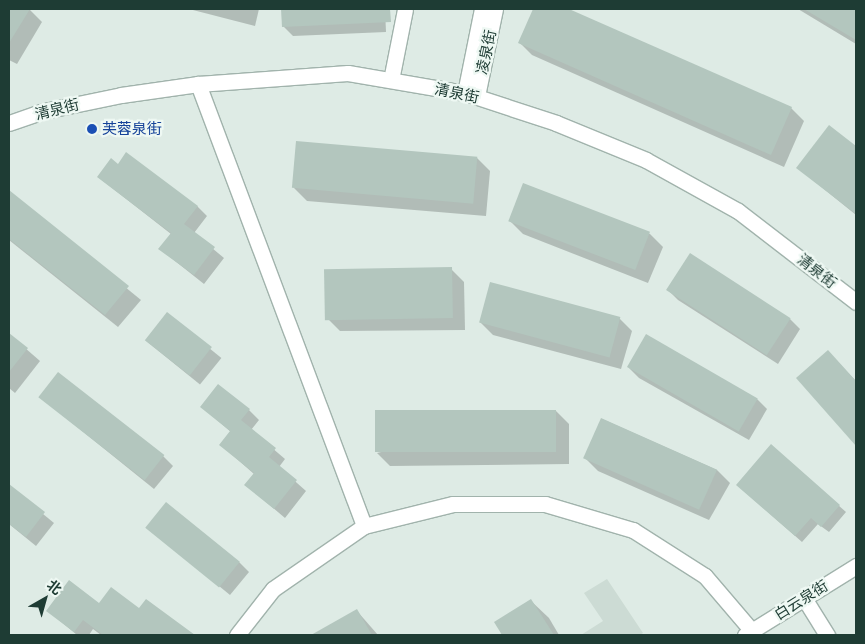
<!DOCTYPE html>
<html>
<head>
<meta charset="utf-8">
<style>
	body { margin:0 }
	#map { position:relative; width:865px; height:644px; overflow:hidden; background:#deebe5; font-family:Helvetica,"Noto Sans SC",sans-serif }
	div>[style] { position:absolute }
	.built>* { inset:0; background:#ccdbd4 }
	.shadow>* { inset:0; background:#0003; transform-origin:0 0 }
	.building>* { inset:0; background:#b3c6be; transform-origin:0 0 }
	.roads { filter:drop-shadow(1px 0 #a1b3ac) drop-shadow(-1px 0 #a1b3ac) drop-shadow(0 1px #a1b3ac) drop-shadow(0 -1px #a1b3ac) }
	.street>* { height:15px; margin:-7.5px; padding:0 7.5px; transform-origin:7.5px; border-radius:7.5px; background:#fff }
	.secondary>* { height:15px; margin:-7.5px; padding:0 7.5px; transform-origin:7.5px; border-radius:7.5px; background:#fff }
	.dots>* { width:14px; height:14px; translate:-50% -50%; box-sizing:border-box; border:2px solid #eef8f3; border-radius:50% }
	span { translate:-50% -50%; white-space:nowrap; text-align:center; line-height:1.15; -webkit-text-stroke:4.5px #eef8f3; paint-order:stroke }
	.street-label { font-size:15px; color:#1e3c34 }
	.transit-label { font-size:15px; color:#164399 }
	.left { translate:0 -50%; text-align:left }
	.frame { position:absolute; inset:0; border:10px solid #1e3c34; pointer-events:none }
	.north { position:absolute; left:20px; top:574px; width:50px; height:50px; -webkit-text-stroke:4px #eef8f3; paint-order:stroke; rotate:38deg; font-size:14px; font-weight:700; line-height:20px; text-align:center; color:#1e3c34 }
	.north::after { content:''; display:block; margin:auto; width:18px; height:22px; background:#1e3c34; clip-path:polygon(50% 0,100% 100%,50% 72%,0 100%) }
</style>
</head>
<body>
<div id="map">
	<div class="built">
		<i style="clip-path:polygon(607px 579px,643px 633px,640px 635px,581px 635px,603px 621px,584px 593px)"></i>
	</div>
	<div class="shadow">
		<i style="clip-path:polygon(9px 9px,29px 9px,42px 22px,17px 64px,9px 60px)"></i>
		<i style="clip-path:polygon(189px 9px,259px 9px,255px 26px)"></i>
		<i style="clip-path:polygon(282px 9px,385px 9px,386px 32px,293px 36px,283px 26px)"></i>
		<i style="clip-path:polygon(534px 9px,566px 9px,791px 108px,804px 121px,784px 167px,532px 55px,519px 42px)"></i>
		<i style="clip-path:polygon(798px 9px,856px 9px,856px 44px)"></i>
		<i style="clip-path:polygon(829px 127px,856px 147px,856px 215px,798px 168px)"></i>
		<i style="clip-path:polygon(477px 158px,490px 171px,486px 216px,307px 201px,294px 188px)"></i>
		<i style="clip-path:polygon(118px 166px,197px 206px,207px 216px,194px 233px,224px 258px,204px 284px,160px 249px,171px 234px,98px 177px)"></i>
		<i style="clip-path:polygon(524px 184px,650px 234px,663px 247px,648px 283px,523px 234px,510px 221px)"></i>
		<i style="clip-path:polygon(9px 192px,141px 300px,118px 327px,9px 240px)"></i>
		<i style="clip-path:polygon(451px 269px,464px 282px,465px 330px,340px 331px,327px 318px)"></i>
		<i style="clip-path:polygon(668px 290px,790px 319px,800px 329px,778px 364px,678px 300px)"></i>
		<i style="left:167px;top:314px;width:70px;height:34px;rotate:39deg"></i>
		<i style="clip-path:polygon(619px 318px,632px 331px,621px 369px,493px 335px,480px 322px)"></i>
		<i style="clip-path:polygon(9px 334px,40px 361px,15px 393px,9px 388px)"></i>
		<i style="clip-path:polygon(828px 352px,856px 381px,856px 444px,798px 378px)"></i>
		<i style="clip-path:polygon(629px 368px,757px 399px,767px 409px,749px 440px,639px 378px)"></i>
		<i style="clip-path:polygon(40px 397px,163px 456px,173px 466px,154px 489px)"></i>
		<i style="clip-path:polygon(202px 407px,249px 410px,259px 420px,251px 430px,285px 459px,279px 467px,306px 491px,285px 518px,246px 485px,254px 474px,221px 445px,231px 432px)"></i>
		<i style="clip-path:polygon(556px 411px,569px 424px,569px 464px,390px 466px,377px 453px)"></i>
		<i style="clip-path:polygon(602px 419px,717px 470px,730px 483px,709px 520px,598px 471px,585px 458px)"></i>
		<i style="clip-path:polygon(771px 446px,846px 512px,829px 532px,818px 524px,802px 542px,744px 491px)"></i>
		<i style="clip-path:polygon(9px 486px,54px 523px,36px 546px,9px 524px)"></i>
		<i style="clip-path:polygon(147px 527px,239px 562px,249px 572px,230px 595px)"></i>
		<i style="clip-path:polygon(531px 601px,549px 618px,559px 635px,504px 635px,496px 623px)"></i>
		<i style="clip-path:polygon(99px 605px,139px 610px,182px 627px,190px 635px,101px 635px,93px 629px,89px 635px,77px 635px,48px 611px)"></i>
		<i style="clip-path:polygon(357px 611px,378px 635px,335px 635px,329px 626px)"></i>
	</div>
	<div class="building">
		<i style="clip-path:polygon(9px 9px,30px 9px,9px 43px)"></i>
		<i style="clip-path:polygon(281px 9px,390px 9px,391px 22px,282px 27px)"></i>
		<i style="clip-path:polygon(533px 9px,569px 9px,792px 107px,771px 155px,518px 43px)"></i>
		<i style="clip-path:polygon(804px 9px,856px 9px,856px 40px)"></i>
		<i style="clip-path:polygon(829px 125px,856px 146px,856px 214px,796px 168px)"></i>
		<i style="left:296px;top:141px;width:182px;height:47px;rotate:5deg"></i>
		<i style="clip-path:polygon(126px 152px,198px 206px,184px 224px,215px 247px,194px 275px,158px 249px,171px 233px,97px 177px,111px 158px,118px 164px)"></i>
		<i style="left:523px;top:183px;width:136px;height:41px;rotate:21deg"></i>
		<i style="clip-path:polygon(9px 190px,129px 286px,105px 315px,9px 239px)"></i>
		<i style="left:690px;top:253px;width:120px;height:44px;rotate:33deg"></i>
		<i style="left:452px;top:267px;width:51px;height:128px;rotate:89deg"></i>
		<i style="left:490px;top:282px;width:135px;height:42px;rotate:15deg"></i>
		<i style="left:167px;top:312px;width:57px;height:36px;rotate:38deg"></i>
		<i style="clip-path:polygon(9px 333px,28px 348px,9px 372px)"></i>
		<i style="left:646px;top:334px;width:129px;height:38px;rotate:30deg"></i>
		<i style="clip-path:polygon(828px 350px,856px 381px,856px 446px,796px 378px)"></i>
		<i style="left:58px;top:372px;width:135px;height:32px;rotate:38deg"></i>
		<i style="clip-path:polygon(218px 384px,250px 409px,241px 420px,276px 448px,269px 457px,297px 480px,274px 509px,244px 485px,254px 473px,219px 445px,230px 431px,200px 407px)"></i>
		<i style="left:556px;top:410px;width:42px;height:181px;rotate:90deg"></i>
		<i style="left:601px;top:418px;width:127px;height:44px;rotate:24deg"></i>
		<i style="clip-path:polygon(771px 444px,840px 505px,821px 527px,811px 518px,795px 536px,736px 485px)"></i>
		<i style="clip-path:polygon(9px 484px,45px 512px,26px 537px,9px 524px)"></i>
		<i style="left:166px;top:502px;width:95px;height:33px;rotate:39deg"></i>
		<i style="clip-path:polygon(69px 580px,99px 603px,111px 587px,139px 608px,146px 599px,195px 635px,103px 635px,83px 620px,74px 632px,46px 611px)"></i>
		<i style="clip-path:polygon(531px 599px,554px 635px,502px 635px,494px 622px)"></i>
		<i style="clip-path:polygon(357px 609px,372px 635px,311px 635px)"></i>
	</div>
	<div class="roads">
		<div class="street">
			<i style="left:391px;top:80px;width:72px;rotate:-78.8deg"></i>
			<i style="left:198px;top:84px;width:472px;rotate:69.4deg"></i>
			<i style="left:465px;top:93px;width:86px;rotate:-78.6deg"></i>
			<i style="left:477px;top:96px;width:89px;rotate:-78.3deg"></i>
			<i style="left:804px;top:598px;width:44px;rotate:58.1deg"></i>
			<i style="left:237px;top:635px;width:58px;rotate:-52deg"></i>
			<i style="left:273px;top:589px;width:111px;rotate:-34.7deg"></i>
			<i style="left:364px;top:526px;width:92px;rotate:-13.9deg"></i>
			<i style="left:453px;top:504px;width:92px"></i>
			<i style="left:545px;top:504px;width:92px;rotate:16.5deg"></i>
			<i style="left:633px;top:530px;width:85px;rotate:32.6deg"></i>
			<i style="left:705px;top:576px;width:72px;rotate:49.5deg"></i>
			<i style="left:745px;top:635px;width:131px;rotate:-31.9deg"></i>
		</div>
		<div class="secondary">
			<i style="left:9px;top:123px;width:37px;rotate:-19deg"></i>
			<i style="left:44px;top:111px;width:79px;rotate:-11.7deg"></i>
			<i style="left:121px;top:95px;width:78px;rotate:-8.1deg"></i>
			<i style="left:198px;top:84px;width:150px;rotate:-4.2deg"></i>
			<i style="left:348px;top:73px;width:119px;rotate:9.7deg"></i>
			<i style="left:465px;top:93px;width:96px;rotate:18.2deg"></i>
			<i style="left:556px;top:123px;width:97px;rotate:22.3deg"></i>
			<i style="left:646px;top:160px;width:105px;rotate:29deg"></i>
			<i style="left:738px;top:211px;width:149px;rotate:37.6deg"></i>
		</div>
	</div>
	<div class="dots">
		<i style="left:92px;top:129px;background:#1a4fb4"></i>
	</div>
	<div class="street-label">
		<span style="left:486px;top:52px;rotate:-78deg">凌泉街</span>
		<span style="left:457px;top:93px;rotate:12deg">清泉街</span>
		<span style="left:57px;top:109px;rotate:-14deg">清泉街</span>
		<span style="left:817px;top:271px;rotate:38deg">清泉街</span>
		<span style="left:801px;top:600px;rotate:-32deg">白云泉街</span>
	</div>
	<div class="transit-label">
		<span class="left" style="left:102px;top:129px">芙蓉泉街</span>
	</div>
	<div class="frame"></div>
	<div class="north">北</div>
</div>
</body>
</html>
